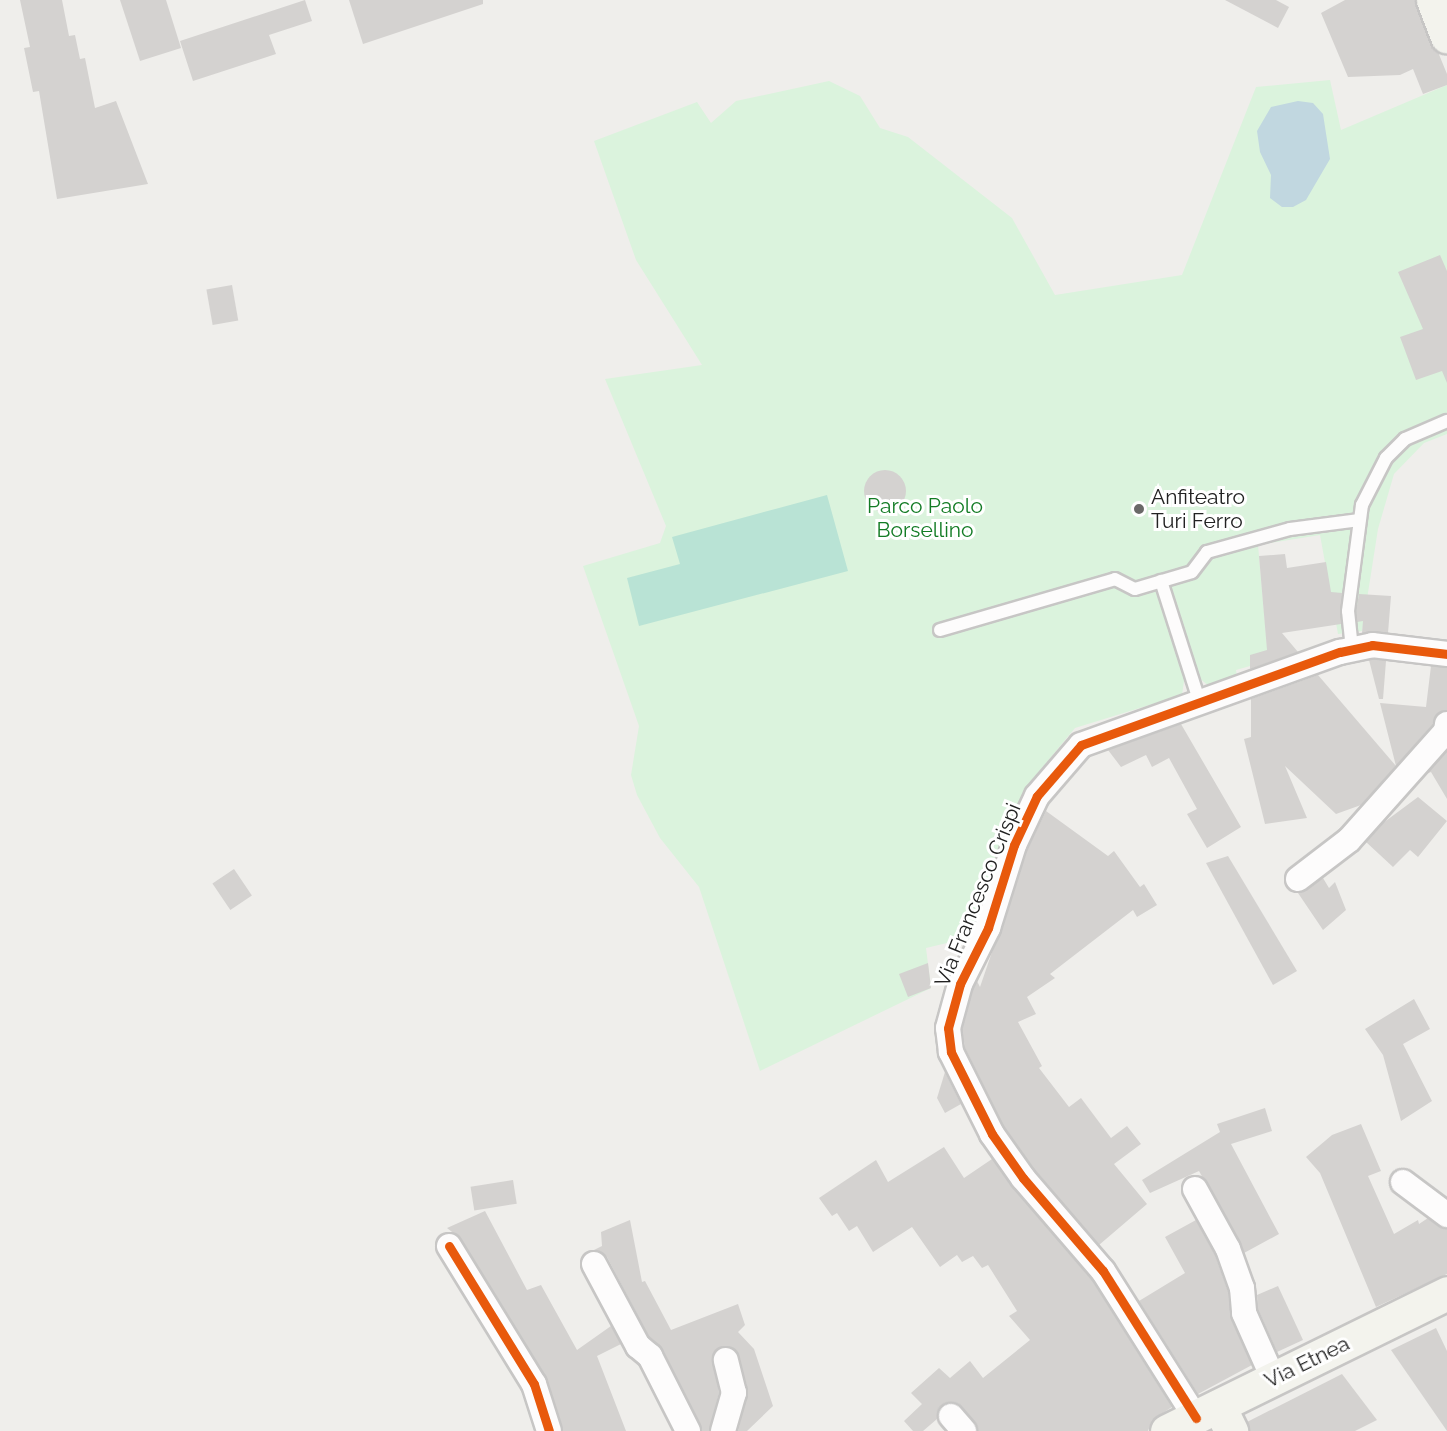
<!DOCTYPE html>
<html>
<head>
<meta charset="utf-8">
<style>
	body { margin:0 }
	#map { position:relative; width:1447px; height:1431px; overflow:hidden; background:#efeeeb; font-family:Raleway,sans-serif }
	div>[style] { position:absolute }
	.park>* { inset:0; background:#dbf3dd }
	.pitch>* { inset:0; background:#b9e3d5 }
	.water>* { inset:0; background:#c1d7e0 }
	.building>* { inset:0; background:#d4d2d0; transform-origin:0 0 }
	.round { border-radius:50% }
	.roads { filter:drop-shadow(2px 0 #c7c6c5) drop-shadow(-2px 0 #c7c6c5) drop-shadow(0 2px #c7c6c5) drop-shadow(0 -2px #c7c6c5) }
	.lane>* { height:12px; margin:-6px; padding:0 6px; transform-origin:6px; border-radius:6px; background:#fdfcfc }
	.street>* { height:24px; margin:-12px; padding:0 12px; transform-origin:12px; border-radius:12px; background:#fdfcfc }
	.secondary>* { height:33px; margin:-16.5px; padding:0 16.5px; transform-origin:16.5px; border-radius:16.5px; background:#f3f3ed }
	.cycleway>* { height:9px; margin:-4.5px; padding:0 4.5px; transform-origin:4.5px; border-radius:4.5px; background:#e8590c }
	.dots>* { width:16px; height:16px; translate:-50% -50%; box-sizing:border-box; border:3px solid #fff; border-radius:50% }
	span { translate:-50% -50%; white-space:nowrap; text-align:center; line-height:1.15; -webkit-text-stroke:6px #fff; paint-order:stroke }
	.poi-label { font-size:21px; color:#222 }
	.left { translate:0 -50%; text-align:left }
	.park-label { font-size:21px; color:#137c25 }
	.street-label { font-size:21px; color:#222 }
</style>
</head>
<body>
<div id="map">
	<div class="park">
		<i style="clip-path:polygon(1330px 80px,1341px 130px,1447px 85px,1447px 434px,1424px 443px,1394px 474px,1378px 529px,1362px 631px,1338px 634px,1320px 535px,1258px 545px,1269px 668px,1253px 672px,1250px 666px,1236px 670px,1237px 677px,1209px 686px,1199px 678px,1184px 681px,1182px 695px,1075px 728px,1027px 786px,972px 937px,926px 948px,931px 988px,760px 1071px,699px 887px,660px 838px,637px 795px,631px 775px,639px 726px,583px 566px,660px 543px,666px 526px,605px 379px,702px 365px,636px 260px,594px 141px,697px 102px,711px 123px,736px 101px,829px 81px,860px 96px,880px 128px,908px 137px,1012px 218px,1055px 295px,1182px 275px,1256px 87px)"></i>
	</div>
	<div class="pitch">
		<i style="clip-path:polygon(827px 495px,848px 571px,639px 626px,627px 578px,680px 564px,672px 537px)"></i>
	</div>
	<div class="water">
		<i style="clip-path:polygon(1298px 101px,1313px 103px,1323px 114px,1330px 159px,1306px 200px,1293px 207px,1282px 207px,1270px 198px,1271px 175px,1260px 152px,1257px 131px,1271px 107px)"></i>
	</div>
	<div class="building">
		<i style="clip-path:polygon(20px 0,62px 0,69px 36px,75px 35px,80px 59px,85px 58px,95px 108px,116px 101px,148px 184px,57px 199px,39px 91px,33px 92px,24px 48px,30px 47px)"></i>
		<i style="clip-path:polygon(120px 0,166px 0,181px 48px,140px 61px)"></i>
		<i style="clip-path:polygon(305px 0,312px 21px,269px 35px,276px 54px,193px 81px,180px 41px)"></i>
		<i style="clip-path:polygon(349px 0,483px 0,483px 4px,363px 44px)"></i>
		<i style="clip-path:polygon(1225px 0,1276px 0,1289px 7px,1278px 28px)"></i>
		<i style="clip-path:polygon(1345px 0,1415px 0,1430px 43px,1438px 52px,1447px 74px,1447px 85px,1423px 94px,1413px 69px,1400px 75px,1348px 77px,1321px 13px)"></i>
		<i style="clip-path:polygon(1440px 255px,1447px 271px,1447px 383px,1442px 371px,1416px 380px,1400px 337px,1423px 329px,1398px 272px)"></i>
		<i style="left:232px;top:285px;width:36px;height:26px;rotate:80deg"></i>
		<i class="round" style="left:864px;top:470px;width:42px;height:42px"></i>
		<i style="clip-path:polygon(1285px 554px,1287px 568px,1326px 562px,1331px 592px,1342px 593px,1341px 624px,1282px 633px,1298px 652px,1250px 669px,1250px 655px,1267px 650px,1259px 556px)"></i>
		<i style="clip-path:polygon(1359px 594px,1391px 596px,1388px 633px,1362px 633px,1363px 621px,1357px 622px,1356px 611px)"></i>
		<i style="clip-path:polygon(1373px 659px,1386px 661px,1383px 699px,1379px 699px,1369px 660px)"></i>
		<i style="clip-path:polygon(1431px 666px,1447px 668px,1447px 710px,1436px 715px,1432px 725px,1396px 766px,1380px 703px,1426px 707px)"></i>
		<i style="clip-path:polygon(1318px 675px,1396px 766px,1361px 805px,1336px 814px,1285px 766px,1307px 818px,1265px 824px,1244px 739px,1251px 737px,1251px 699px)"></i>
		<i style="clip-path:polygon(1181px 724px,1241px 827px,1207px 848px,1187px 814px,1197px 809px,1169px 758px,1152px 767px,1146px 755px,1121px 767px,1108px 750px)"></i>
		<i style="clip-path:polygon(1447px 751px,1447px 799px,1431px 772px,1426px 774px)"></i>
		<i style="clip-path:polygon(1418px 797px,1447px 821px,1418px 857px,1410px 850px,1393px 867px,1366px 842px,1383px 823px)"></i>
		<i style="clip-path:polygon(1046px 811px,1108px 856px,1114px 851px,1140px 887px,1144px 884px,1157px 905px,1137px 917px,1133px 910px,1050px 974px,1055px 978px,1027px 997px,1036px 1014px,1018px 1022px,1042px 1066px,1039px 1068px,1069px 1107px,1081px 1098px,1111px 1138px,1127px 1126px,1141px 1144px,1114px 1164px,1147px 1204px,1099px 1245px,1034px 1169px,1004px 1127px,965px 1048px,962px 1029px,973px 989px,977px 981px,980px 987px,1027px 850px)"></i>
		<i style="clip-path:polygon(1228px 856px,1297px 971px,1273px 985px,1206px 863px)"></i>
		<i style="left:234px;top:869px;width:32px;height:26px;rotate:56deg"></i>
		<i style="clip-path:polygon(1323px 878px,1329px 888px,1335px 882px,1346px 910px,1323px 930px,1298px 893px)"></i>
		<i style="clip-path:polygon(928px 963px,931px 988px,908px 997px,899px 974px)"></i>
		<i style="clip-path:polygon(1414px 999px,1430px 1029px,1403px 1044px,1432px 1101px,1401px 1121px,1383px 1055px,1365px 1029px)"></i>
		<i style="clip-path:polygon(945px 1072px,961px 1104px,945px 1113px,937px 1098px)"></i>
		<i style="clip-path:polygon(1265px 1108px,1272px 1131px,1231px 1144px,1279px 1234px,1244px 1253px,1199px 1171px,1150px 1193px,1142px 1180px,1220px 1132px,1217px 1124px)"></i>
		<i style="clip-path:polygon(1361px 1124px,1381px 1171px,1368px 1176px,1394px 1234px,1418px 1220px,1419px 1224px,1428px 1218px,1447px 1229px,1447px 1274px,1376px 1307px,1320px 1173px,1306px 1157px,1332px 1135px)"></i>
		<i style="clip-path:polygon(944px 1147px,964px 1178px,992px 1159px,1092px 1280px,1172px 1407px,1152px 1420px,1148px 1431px,978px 1431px,962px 1407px,949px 1402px,941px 1406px,937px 1419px,923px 1431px,913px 1431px,904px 1421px,922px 1404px,911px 1393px,939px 1368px,950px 1378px,970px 1361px,983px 1378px,1030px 1340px,1009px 1316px,1017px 1311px,988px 1265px,982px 1268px,973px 1256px,962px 1262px,957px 1255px,940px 1267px,912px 1227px,873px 1252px,857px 1226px,849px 1231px,837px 1213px,832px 1216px,819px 1198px,876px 1160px,888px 1182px)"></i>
		<i style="left:513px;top:1180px;width:24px;height:43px;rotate:81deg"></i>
		<i style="clip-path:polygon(485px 1211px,527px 1290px,541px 1285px,577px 1350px,611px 1326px,621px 1344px,597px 1356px,626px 1431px,563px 1431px,546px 1377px,461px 1239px,447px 1228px)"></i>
		<i style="clip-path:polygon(630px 1220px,642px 1282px,645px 1281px,671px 1330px,738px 1304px,745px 1325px,738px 1332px,754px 1349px,773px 1406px,747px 1431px,738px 1431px,748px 1390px,737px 1351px,723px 1346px,713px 1355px,719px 1393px,709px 1431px,702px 1431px,663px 1350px,649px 1337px,607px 1257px,594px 1250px,602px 1246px,601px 1232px)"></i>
		<i style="clip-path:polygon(1196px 1220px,1215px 1255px,1228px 1291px,1231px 1318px,1252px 1365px,1198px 1394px,1139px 1301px,1185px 1273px,1165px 1237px)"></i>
		<i style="clip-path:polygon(1278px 1286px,1303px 1340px,1277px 1352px,1258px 1309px,1257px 1295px)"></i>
		<i style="clip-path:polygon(1436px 1328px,1447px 1351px,1447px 1431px,1391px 1350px)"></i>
		<i style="clip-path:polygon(1342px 1374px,1377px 1420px,1355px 1431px,1250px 1431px,1247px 1422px)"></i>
	</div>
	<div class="roads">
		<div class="lane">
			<i style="left:1161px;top:581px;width:125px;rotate:72.3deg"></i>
			<i style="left:940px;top:630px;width:182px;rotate:-16.2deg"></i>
			<i style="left:1115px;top:579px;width:22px;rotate:27deg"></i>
			<i style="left:1135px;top:589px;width:59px;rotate:-16.6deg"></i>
			<i style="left:1192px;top:572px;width:25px;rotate:-53deg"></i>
			<i style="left:1207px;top:552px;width:86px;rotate:-15.5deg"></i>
			<i style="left:1290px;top:529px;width:70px;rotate:-7.4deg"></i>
			<i style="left:1352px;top:649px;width:38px;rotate:-96deg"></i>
			<i style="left:1348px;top:611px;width:107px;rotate:-82.5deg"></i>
			<i style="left:1362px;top:505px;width:53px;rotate:-62.9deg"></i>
			<i style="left:1386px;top:458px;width:27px;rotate:-45deg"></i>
			<i style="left:1405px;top:439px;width:46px;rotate:-23.2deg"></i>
		</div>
		<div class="street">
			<i style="left:1298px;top:879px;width:64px;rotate:-37.4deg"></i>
			<i style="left:1349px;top:840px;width:146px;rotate:-48.3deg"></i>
			<i style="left:1446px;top:731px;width:7px;rotate:-82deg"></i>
			<i style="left:1403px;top:1182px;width:55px;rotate:36.9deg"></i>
			<i style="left:1195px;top:1189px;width:68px;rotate:61.2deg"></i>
			<i style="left:1228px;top:1249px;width:41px;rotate:70.3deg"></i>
			<i style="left:1242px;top:1288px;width:25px;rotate:85deg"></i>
			<i style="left:1244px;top:1313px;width:71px;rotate:66deg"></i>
			<i style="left:449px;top:1246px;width:162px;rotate:58.4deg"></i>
			<i style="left:534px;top:1384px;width:49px;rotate:72.3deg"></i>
			<i style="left:594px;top:1264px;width:93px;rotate:61.8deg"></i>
			<i style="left:638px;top:1346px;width:16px;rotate:40deg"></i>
			<i style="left:650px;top:1356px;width:84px;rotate:63.1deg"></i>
			<i style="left:951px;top:1416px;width:20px;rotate:49deg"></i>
			<i style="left:1196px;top:1418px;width:174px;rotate:-122.3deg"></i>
			<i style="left:1103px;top:1271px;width:123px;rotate:-130.7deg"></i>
			<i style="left:1023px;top:1178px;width:54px;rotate:-125.2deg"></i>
			<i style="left:992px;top:1134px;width:92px;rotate:-116.6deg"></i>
			<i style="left:951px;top:1052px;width:24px;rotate:-97deg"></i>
			<i style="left:948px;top:1028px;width:46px;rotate:-74.7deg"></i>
			<i style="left:960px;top:984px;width:63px;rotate:-63.4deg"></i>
			<i style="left:988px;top:928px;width:87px;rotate:-72.6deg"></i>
			<i style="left:1014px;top:845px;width:54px;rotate:-64.9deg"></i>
			<i style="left:1037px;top:796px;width:67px;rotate:-49.2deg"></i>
			<i style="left:1081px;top:745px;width:275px;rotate:-19.8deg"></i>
			<i style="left:1340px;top:652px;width:33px;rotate:-12deg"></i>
			<i style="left:1372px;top:645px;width:76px;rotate:6.8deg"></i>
			<i style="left:723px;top:1431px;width:40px;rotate:-74deg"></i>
			<i style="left:734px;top:1393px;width:34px;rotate:-104deg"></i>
		</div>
		<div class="secondary">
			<i style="left:1433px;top:0;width:39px;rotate:69deg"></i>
			<i style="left:1219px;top:1406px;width:28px;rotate:64deg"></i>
			<i style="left:1167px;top:1431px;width:312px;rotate:-26.2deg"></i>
		</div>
	</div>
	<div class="cycleway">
		<i style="left:449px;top:1246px;width:162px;rotate:58.4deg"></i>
		<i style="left:534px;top:1384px;width:49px;rotate:72.3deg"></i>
		<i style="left:1196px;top:1418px;width:174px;rotate:-122.3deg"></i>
		<i style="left:1103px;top:1271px;width:123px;rotate:-130.7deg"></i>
		<i style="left:1023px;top:1178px;width:54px;rotate:-125.2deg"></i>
		<i style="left:992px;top:1134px;width:92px;rotate:-116.6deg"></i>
		<i style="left:951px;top:1052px;width:24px;rotate:-97deg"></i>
		<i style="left:948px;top:1028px;width:46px;rotate:-74.7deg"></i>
		<i style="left:960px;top:984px;width:63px;rotate:-63.4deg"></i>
		<i style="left:988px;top:928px;width:87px;rotate:-72.6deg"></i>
		<i style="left:1014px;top:845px;width:54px;rotate:-64.9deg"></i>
		<i style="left:1037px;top:796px;width:67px;rotate:-49.2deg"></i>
		<i style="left:1081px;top:745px;width:275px;rotate:-19.8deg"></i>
		<i style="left:1340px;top:652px;width:33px;rotate:-12deg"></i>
		<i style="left:1372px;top:645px;width:76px;rotate:6.8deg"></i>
	</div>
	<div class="dots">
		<i style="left:1139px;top:509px;background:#6a6968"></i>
	</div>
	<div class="poi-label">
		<span class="left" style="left:1151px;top:509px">Anfiteatro<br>Turi Ferro</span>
	</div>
	<div class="park-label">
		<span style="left:925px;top:518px">Parco Paolo<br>Borsellino</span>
	</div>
	<div class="street-label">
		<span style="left:978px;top:895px;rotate:-68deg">Via Francesco Crispi</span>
		<span style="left:1307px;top:1362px;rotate:-26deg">Via Etnea</span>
	</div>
</div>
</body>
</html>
